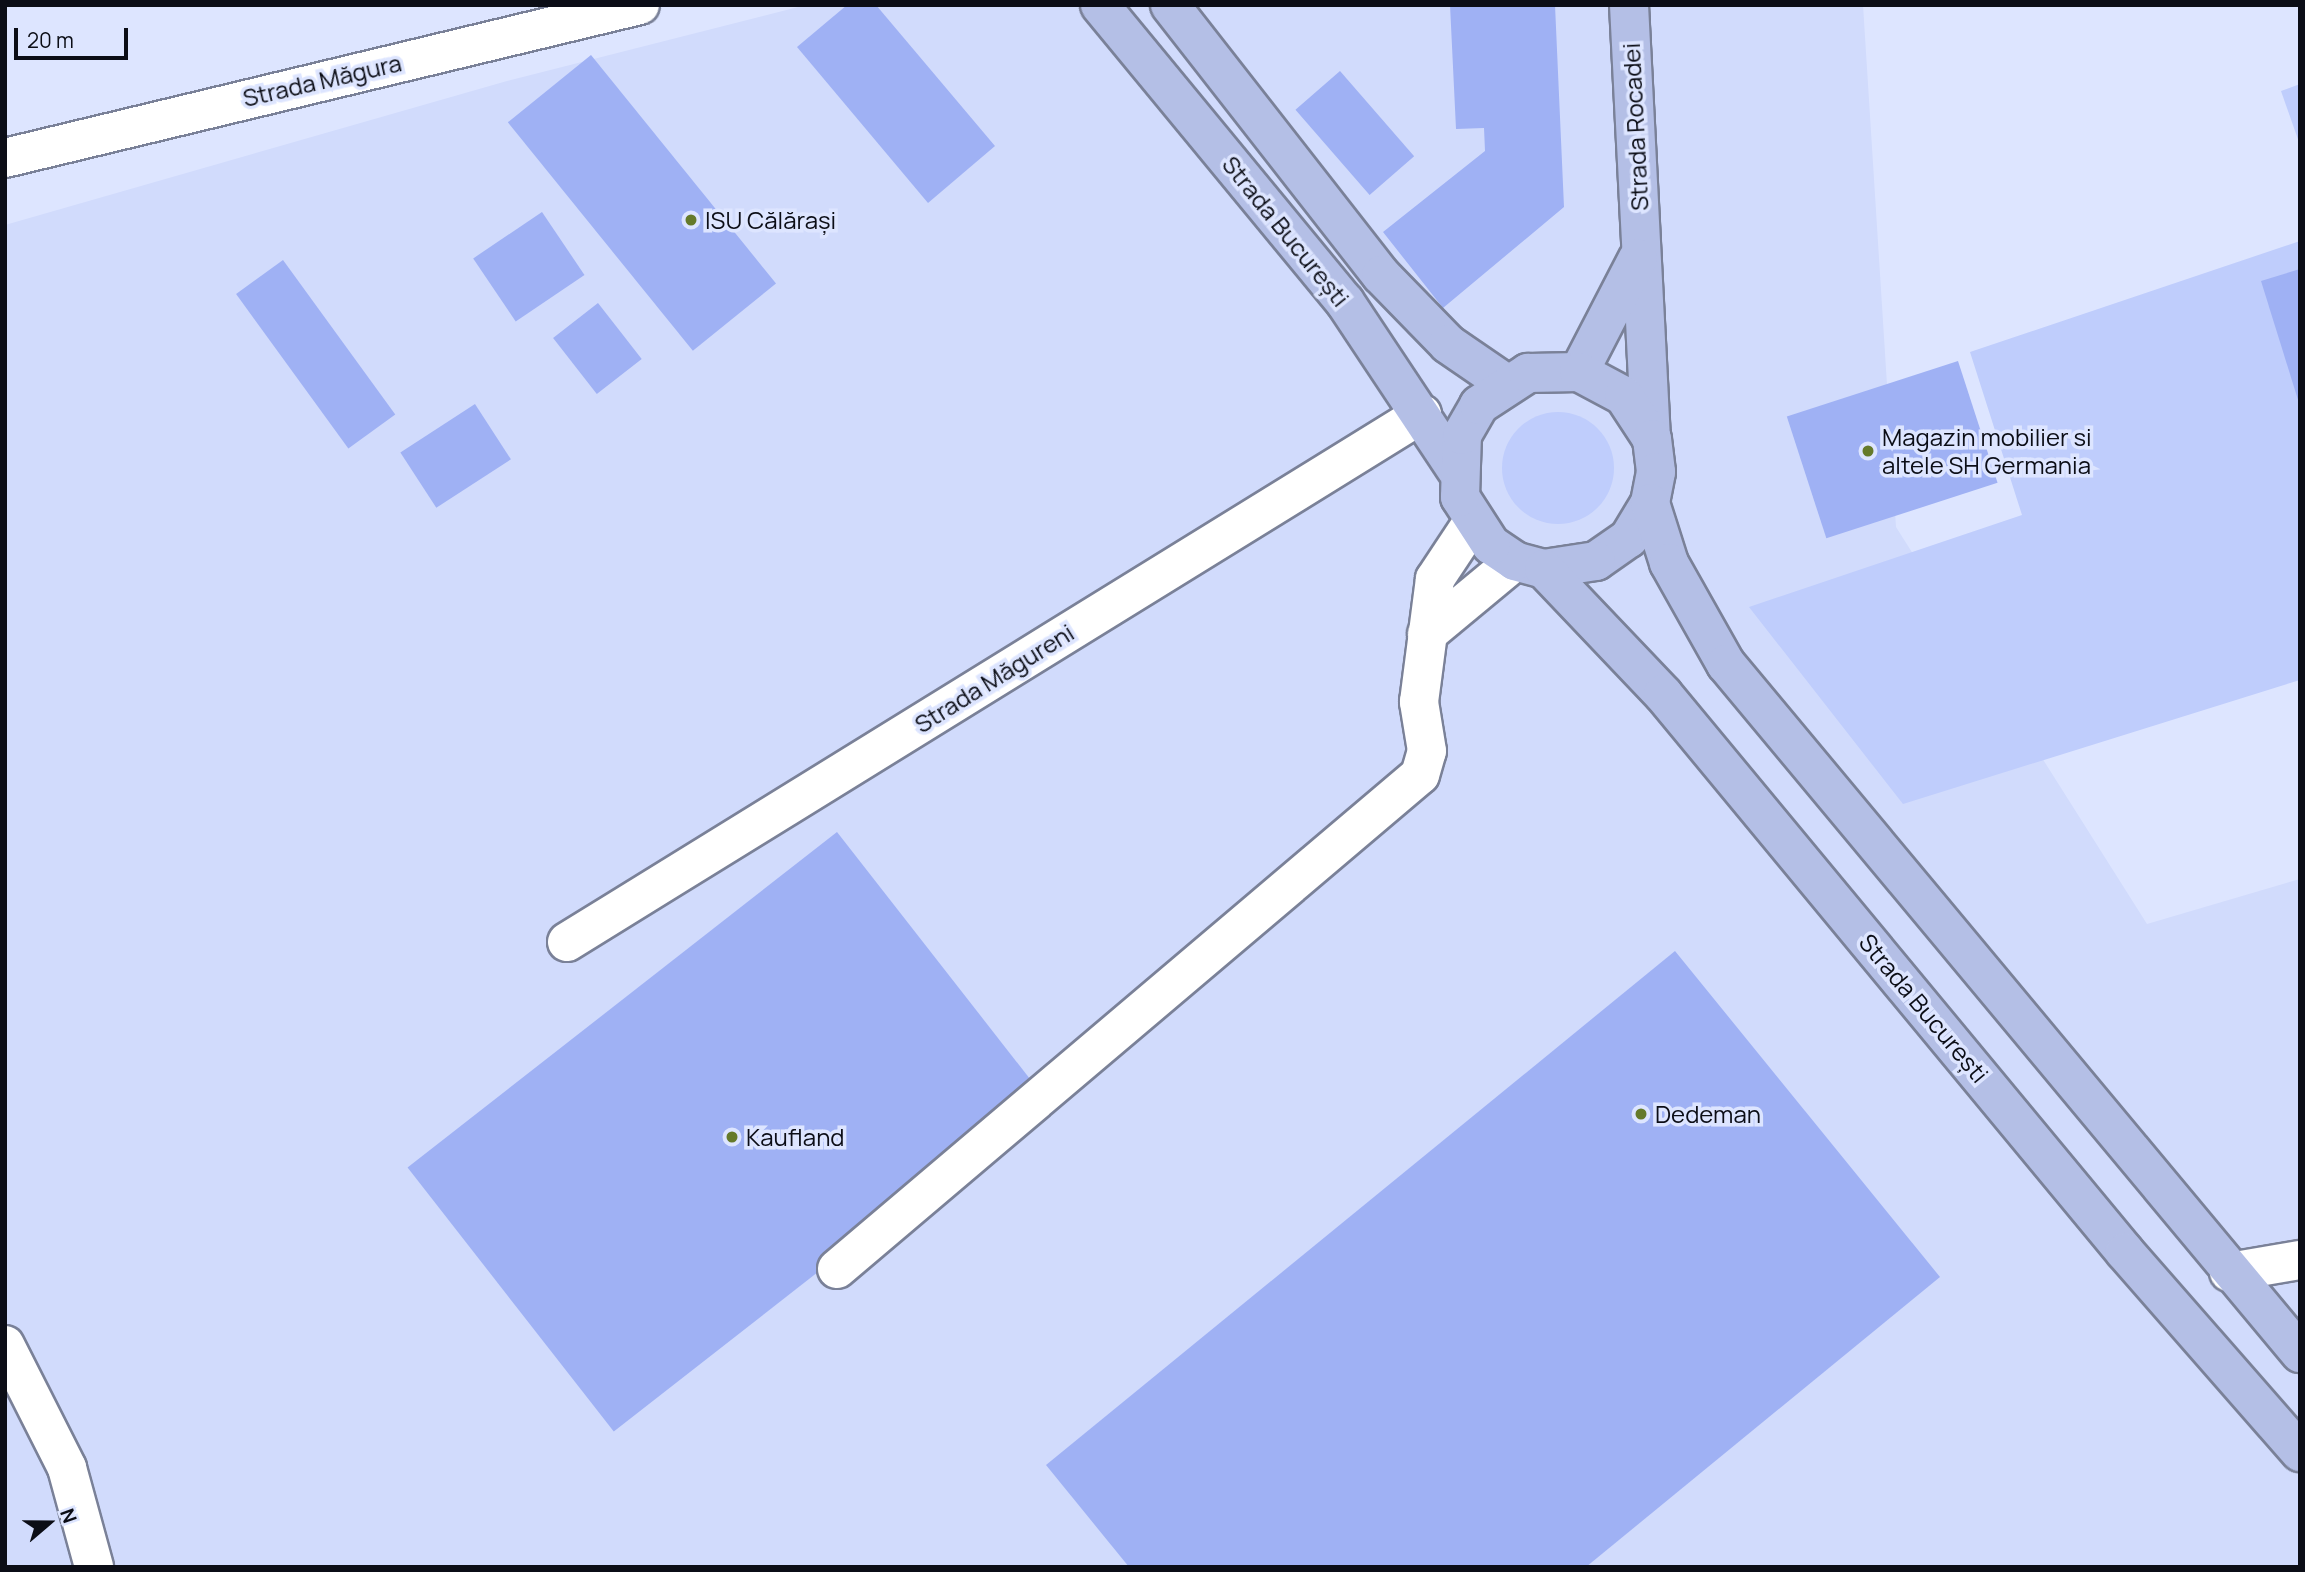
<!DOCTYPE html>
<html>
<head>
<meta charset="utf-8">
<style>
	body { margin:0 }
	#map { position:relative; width:2305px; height:1572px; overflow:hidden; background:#dde5ff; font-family:Manrope,sans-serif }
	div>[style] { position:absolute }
	.built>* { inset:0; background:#d1dbfc }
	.green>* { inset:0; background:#bfcdfc }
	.round { border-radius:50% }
	.building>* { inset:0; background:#9fb1f4; transform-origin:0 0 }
	.roads { filter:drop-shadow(2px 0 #7a8198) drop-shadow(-2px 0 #7a8198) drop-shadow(0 2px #7a8198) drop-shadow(0 -2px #7a8198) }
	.minor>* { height:38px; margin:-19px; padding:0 19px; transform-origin:19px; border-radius:19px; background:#fff }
	.major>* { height:38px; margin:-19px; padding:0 19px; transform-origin:19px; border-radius:19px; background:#b4bfe6 }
	.dots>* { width:19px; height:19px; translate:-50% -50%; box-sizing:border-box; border:4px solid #dde5ff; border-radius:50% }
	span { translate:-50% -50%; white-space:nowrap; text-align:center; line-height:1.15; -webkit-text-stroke:7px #dde5ff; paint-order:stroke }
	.street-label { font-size:24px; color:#0b0d16 }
	.poi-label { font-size:24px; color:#0b0d16 }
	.left { translate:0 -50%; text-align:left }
	.frame { position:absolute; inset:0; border:7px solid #0b0d16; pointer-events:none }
	.north { position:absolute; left:14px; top:1488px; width:70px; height:70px; -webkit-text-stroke:5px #dde5ff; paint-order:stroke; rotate:70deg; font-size:19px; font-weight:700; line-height:28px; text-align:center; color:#0b0d16 }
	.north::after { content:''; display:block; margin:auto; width:24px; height:32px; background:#0b0d16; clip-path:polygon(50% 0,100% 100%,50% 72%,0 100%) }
	.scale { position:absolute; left:14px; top:28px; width:114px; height:32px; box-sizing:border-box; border:4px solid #0b0d16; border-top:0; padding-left:9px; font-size:21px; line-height:24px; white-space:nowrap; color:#0b0d16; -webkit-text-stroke:5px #dde5ff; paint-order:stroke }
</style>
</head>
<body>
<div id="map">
	<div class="built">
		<i style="clip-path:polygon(806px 5px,1863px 5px,1896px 527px,2147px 924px,2300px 879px,2300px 1567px,5px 1567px,5px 225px,507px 81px)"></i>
	</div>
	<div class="green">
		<i style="clip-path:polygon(2300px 84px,2300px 145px,2281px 91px)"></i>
		<i style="clip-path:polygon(2300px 241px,2300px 680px,1903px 804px,1749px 607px,2022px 515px,1970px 352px)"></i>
		<i class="round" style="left:1502px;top:412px;width:112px;height:112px"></i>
	</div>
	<div class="building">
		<i style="clip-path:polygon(847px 5px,876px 5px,995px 146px,928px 203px,797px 47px)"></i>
		<i style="clip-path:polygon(1450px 5px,1555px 5px,1564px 207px,1443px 308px,1383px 232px,1485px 151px,1484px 128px,1456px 129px)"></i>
		<i style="left:591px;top:55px;width:294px;height:107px;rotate:51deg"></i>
		<i style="left:1340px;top:71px;width:113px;height:59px;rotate:49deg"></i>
		<i style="left:542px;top:212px;width:76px;height:83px;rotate:56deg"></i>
		<i style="left:283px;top:260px;width:191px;height:58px;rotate:54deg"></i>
		<i style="clip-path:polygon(2300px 269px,2300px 403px,2299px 403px,2261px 281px)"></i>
		<i style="left:598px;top:303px;width:71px;height:57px;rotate:52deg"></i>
		<i style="left:1958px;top:361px;width:128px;height:180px;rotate:72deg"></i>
		<i style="left:475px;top:404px;width:66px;height:89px;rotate:57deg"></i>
		<i style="left:837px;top:832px;width:335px;height:545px;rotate:52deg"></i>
		<i style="clip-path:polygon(1675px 951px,1940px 1277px,1586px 1567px,1129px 1567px,1046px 1465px)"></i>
	</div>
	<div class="roads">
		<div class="minor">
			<i style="left:5px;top:158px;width:653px;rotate:-13.55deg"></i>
			<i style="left:1427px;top:634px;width:114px;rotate:-39.7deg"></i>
			<i style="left:567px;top:942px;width:1005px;rotate:-31.7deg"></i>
			<i style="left:837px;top:1269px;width:764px;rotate:-40.28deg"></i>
			<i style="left:1420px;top:775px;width:25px;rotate:-74deg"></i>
			<i style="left:1427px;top:751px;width:50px;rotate:-99.3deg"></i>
			<i style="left:1419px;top:702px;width:124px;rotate:-82.6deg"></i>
			<i style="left:1435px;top:579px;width:67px;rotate:-56.5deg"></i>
			<i style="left:2229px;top:1272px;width:72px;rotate:-9.6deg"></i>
			<i style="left:5px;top:1345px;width:138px;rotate:63.2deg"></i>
			<i style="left:67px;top:1468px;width:103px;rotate:74.7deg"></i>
		</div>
		<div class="major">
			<i style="left:1100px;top:5px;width:385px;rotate:50.5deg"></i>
			<i style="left:1345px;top:302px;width:201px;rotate:56.4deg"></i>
			<i style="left:1170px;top:5px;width:343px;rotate:52deg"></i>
			<i style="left:1381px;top:275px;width:96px;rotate:45.8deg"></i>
			<i style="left:1448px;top:344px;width:69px;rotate:34.4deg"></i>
			<i style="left:1629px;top:5px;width:433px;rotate:87.1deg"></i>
			<i style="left:1579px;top:372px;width:128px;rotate:-62.6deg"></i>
			<i style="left:1650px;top:503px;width:41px;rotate:121deg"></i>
			<i style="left:1629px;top:538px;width:40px;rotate:145.1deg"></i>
			<i style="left:1596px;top:561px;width:53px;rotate:171.3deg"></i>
			<i style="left:1544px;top:569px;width:30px;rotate:-165deg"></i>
			<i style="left:1515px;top:561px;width:29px;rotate:-146deg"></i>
			<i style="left:1491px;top:545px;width:57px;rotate:-122.9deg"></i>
			<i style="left:1460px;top:497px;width:62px;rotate:-88.2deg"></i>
			<i style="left:1462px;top:435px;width:34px;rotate:-60deg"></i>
			<i style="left:1479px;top:405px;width:59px;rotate:-33.1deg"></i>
			<i style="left:1528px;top:373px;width:51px;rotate:-1.1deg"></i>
			<i style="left:1579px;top:372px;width:51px;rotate:28.1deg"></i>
			<i style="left:1624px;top:396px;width:51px;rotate:56.9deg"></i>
			<i style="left:1652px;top:439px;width:33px;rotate:83deg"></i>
			<i style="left:1656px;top:472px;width:32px;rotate:101deg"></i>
			<i style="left:1650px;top:503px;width:63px;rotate:72.4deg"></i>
			<i style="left:1669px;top:563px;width:116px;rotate:60.6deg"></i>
			<i style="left:1726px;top:664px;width:897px;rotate:50.2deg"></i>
			<i style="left:1544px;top:569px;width:173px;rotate:46.4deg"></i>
			<i style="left:1663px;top:694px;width:724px;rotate:50.38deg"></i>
			<i style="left:2125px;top:1252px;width:266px;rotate:48.8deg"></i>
		</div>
	</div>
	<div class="dots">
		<i style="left:691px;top:220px;background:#657a2a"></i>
		<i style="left:1868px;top:451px;background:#657a2a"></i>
		<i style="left:1641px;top:1114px;background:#657a2a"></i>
		<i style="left:732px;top:1137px;background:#657a2a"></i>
	</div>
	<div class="street-label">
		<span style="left:322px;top:80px;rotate:-13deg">Strada Măgura</span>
		<span style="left:1635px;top:127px;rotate:-93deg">Strada Rocadei</span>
		<span style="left:1286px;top:231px;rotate:51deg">Strada București</span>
		<span style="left:994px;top:678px;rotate:-32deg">Strada Măgureni</span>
		<span style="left:1924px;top:1008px;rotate:50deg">Strada București</span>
	</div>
	<div class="poi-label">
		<span class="left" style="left:705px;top:220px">ISU Călărași</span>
		<span class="left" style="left:1882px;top:451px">Magazin mobilier si<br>altele SH Germania</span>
		<span class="left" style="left:1655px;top:1114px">Dedeman</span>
		<span class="left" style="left:746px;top:1137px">Kaufland</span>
	</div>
	<div class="frame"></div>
	<div class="north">N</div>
	<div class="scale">20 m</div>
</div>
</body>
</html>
